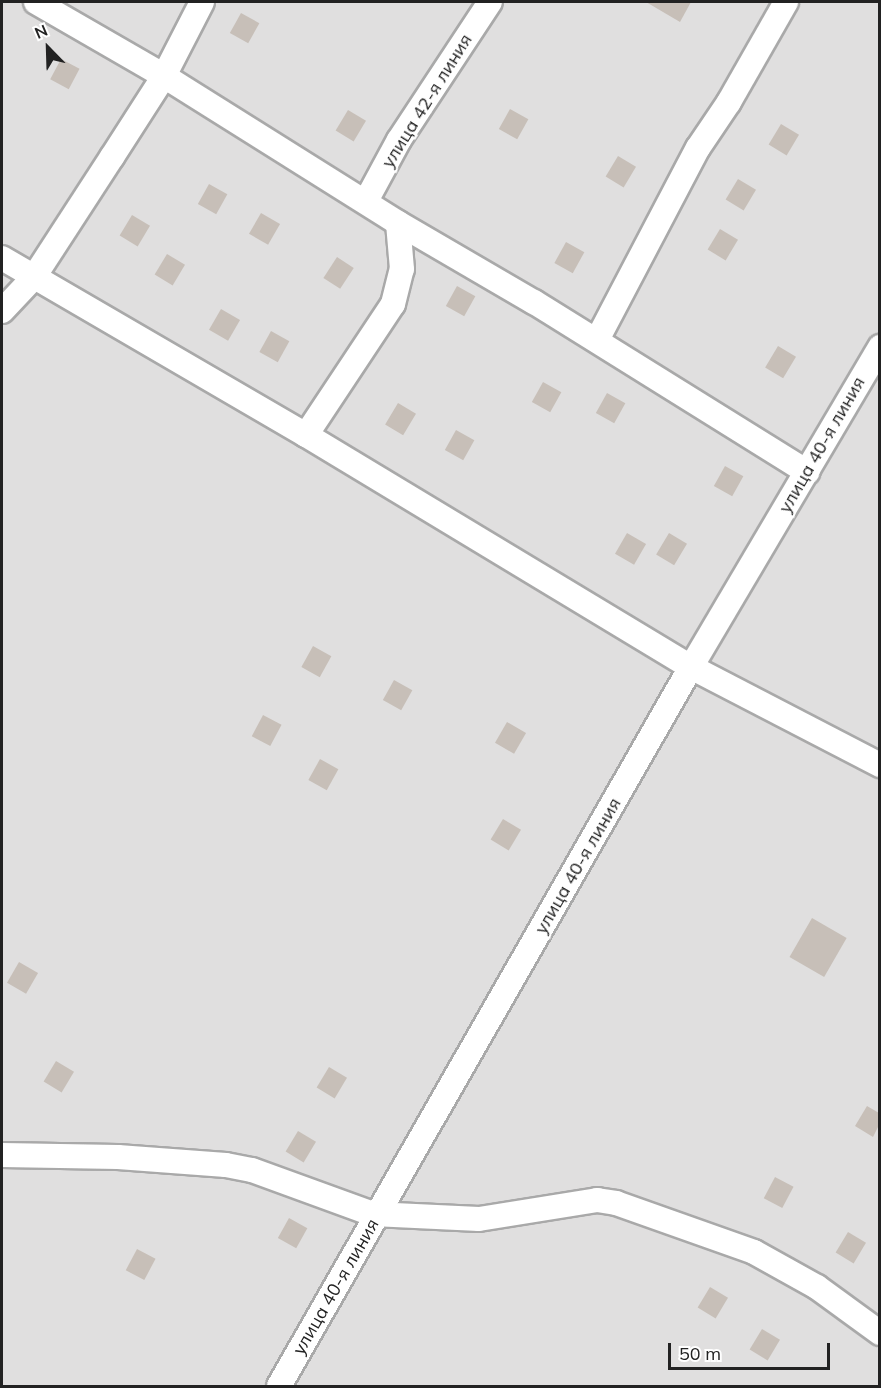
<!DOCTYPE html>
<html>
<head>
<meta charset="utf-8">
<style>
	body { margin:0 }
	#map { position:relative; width:881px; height:1388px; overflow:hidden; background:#f2efe9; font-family:Mulish,sans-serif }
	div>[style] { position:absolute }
	.residential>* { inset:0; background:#e0dfdf; transform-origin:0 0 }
	.building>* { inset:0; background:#c7bfb8; transform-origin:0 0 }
	.roads { filter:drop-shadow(2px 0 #a9a9a9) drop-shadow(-2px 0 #a9a9a9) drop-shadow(0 2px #a9a9a9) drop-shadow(0 -2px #a9a9a9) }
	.minor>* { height:24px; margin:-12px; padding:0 12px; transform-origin:12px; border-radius:12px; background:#fff }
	span { translate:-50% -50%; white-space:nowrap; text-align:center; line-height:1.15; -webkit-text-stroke:4.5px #fff; paint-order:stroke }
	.street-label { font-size:18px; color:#222 }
	.frame { position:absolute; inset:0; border:3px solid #222; pointer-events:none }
	.north { position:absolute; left:18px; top:18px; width:60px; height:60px; -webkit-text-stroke:4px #fff; paint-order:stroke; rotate:337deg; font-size:16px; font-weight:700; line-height:24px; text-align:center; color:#222 }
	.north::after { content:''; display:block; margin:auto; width:21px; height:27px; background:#222; clip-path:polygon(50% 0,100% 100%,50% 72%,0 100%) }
	.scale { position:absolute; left:668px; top:1343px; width:162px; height:27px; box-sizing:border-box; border:3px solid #222; border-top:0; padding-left:8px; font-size:18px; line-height:21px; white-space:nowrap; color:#222; -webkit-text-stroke:4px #fff; paint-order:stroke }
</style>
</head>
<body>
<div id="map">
	<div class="residential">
		<i style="left:2px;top:2px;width:877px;height:1384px"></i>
	</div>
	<div class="building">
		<i style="clip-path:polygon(646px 2px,691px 2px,680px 22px)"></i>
		<i style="left:241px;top:13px;width:21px;height:23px;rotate:29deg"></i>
		<i style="left:61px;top:59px;width:21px;height:23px;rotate:28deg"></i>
		<i style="left:510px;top:109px;width:21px;height:23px;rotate:29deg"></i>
		<i style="left:348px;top:110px;width:21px;height:24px;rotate:31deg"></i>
		<i style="left:781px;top:124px;width:21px;height:24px;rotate:31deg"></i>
		<i style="left:618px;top:156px;width:21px;height:24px;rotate:31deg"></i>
		<i style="left:738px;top:179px;width:21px;height:24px;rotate:31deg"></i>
		<i style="left:209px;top:184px;width:21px;height:23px;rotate:29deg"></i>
		<i style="left:261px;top:213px;width:22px;height:24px;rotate:30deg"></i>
		<i style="left:132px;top:215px;width:21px;height:24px;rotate:31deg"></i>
		<i style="left:720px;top:229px;width:21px;height:24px;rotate:31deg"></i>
		<i style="left:566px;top:242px;width:21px;height:24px;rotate:29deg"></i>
		<i style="left:167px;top:254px;width:21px;height:24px;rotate:31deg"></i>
		<i style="left:337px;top:257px;width:20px;height:25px;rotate:33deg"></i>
		<i style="left:457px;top:286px;width:21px;height:23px;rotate:29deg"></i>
		<i style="left:221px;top:309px;width:22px;height:24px;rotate:30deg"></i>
		<i style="left:271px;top:331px;width:21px;height:24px;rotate:29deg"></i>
		<i style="left:778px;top:346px;width:21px;height:25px;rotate:31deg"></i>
		<i style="left:543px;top:382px;width:21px;height:23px;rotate:29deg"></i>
		<i style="left:607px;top:393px;width:21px;height:23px;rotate:29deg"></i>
		<i style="left:398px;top:403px;width:21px;height:25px;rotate:31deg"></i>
		<i style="left:456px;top:430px;width:21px;height:23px;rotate:29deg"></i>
		<i style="left:725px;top:466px;width:21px;height:23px;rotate:29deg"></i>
		<i style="left:627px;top:533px;width:22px;height:24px;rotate:30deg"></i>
		<i style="left:669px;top:533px;width:21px;height:25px;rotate:31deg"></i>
		<i style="left:313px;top:646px;width:21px;height:24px;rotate:29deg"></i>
		<i style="left:394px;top:680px;width:21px;height:23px;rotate:29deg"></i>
		<i style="left:263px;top:715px;width:21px;height:24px;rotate:28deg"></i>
		<i style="left:507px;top:722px;width:22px;height:24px;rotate:30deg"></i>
		<i style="left:320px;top:759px;width:21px;height:24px;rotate:29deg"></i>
		<i style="left:503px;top:819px;width:21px;height:24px;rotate:31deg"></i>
		<i style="left:812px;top:918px;width:40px;height:45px;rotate:30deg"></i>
		<i style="left:19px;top:962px;width:22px;height:24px;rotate:30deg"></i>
		<i style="left:56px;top:1061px;width:21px;height:24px;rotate:31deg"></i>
		<i style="left:329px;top:1067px;width:21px;height:24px;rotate:31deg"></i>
		<i style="clip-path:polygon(867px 1106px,879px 1113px,879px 1125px,873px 1137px,855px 1126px)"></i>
		<i style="left:298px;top:1131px;width:21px;height:24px;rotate:31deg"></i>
		<i style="left:775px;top:1177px;width:21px;height:24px;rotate:28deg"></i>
		<i style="left:289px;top:1218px;width:21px;height:23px;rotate:29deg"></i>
		<i style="left:848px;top:1232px;width:21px;height:24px;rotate:31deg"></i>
		<i style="left:137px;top:1249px;width:21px;height:24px;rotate:28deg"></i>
		<i style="left:710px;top:1287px;width:21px;height:24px;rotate:31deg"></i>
		<i style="left:762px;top:1329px;width:21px;height:24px;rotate:31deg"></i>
	</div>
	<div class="roads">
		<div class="minor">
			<i style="left:36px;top:2px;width:148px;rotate:30deg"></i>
			<i style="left:164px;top:76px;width:276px;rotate:32.1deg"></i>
			<i style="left:398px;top:223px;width:157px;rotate:30.2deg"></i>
			<i style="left:534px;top:302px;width:322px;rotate:31.9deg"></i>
			<i style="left:366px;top:201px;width:69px;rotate:-61.6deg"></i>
			<i style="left:399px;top:140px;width:165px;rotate:-56.6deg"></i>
			<i style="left:2px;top:258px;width:352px;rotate:30.2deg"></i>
			<i style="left:306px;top:435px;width:449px;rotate:31.1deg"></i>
			<i style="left:691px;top:667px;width:213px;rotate:27.4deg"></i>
			<i style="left:2px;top:311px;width:47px;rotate:-46.7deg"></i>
			<i style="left:34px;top:277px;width:143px;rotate:-57deg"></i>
			<i style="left:112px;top:157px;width:96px;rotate:-57.3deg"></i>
			<i style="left:164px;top:76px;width:83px;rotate:-62.8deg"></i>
			<i style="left:597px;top:340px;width:217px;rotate:-62.3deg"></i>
			<i style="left:698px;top:148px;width:55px;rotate:-56deg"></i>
			<i style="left:729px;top:102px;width:115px;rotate:-60.3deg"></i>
			<i style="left:306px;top:435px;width:157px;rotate:-56.4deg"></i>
			<i style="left:393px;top:304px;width:36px;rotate:-76deg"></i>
			<i style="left:402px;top:269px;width:46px;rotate:-95deg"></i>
			<i style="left:2px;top:1155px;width:116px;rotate:1deg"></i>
			<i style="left:118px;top:1157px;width:108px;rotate:4.2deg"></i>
			<i style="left:226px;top:1165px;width:26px;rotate:11deg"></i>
			<i style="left:252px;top:1170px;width:129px;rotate:20deg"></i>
			<i style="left:373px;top:1214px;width:106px;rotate:2.7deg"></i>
			<i style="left:479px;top:1219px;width:120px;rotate:-9.1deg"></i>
			<i style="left:597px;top:1200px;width:19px;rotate:9deg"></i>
			<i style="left:616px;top:1203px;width:146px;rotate:19.5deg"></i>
			<i style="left:754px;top:1252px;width:72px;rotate:29.1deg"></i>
			<i style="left:817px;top:1287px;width:78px;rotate:36.1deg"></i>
			<i style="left:279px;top:1386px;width:829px;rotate:-60.19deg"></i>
			<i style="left:691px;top:667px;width:372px;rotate:-59.4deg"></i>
		</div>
	</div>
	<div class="street-label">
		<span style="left:427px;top:101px;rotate:-58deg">улица 42-я линия</span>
		<span style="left:822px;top:445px;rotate:-60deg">улица 40-я линия</span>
		<span style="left:578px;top:866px;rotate:-60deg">улица 40-я линия</span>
		<span style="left:336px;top:1287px;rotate:-60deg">улица 40-я линия</span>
	</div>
	<div class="frame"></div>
	<div class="north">N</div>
	<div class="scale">50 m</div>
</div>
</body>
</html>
